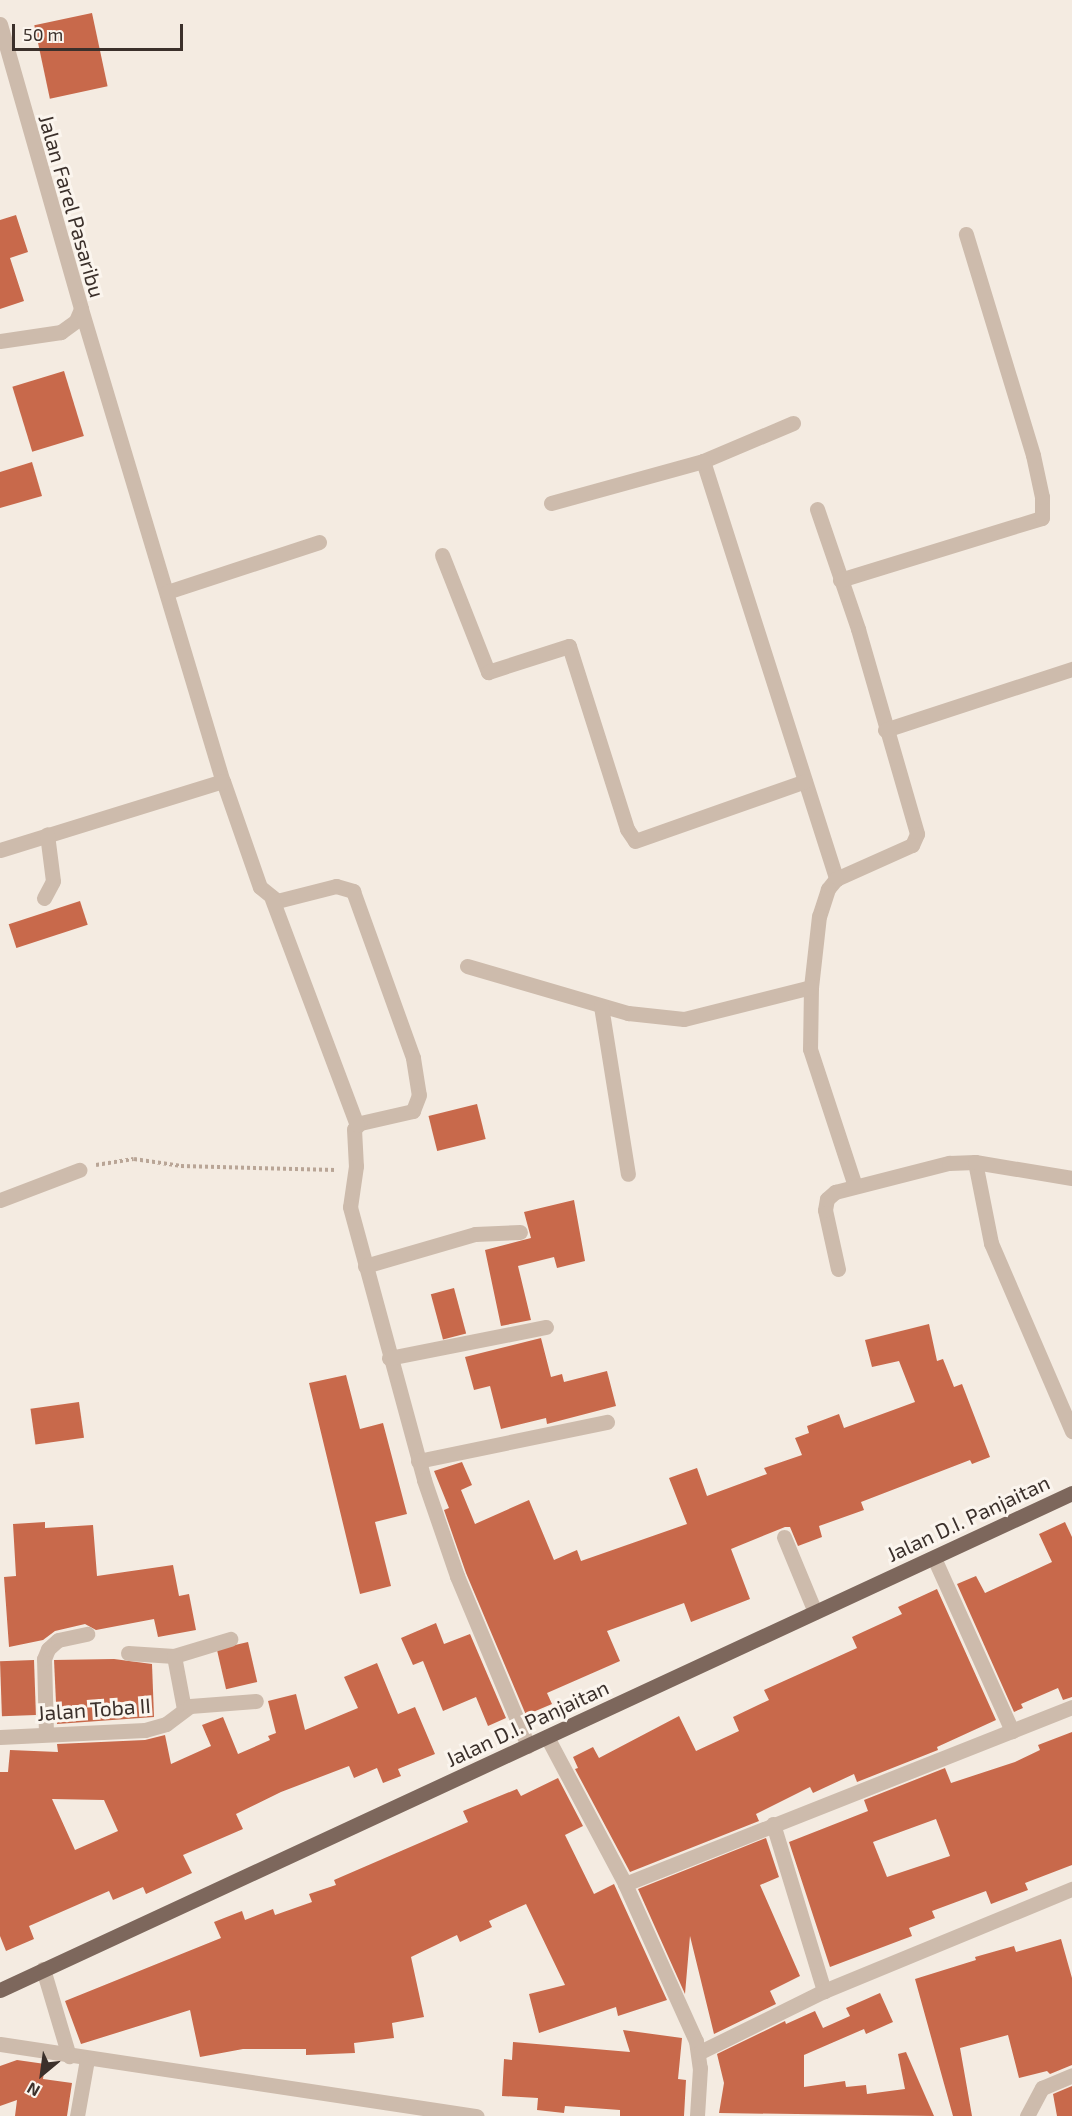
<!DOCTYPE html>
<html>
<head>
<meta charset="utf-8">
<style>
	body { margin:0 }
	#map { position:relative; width:1072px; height:2116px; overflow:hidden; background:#f4ebe1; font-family:"Exo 2",sans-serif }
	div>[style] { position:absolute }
	.building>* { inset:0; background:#c8694b; transform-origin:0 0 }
	.path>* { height:4px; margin-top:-2px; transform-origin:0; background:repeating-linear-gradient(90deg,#b9a596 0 3px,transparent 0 6px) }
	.minor>* { height:15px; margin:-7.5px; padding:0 7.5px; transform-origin:7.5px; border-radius:7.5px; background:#cdbbac }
	.major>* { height:15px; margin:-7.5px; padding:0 7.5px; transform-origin:7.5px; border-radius:7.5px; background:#7d675c }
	span { translate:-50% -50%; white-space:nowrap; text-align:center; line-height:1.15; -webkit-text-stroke:6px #fbf5ee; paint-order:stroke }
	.street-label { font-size:21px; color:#3b302b }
	.north { position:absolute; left:12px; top:2044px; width:60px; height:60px; -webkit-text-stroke:4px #fbf5ee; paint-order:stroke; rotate:209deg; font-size:16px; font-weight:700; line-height:24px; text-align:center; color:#3b302b }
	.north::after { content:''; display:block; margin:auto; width:21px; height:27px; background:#3b302b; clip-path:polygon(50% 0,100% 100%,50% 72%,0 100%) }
	.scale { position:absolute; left:12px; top:24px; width:171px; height:27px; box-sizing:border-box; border:3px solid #3b302b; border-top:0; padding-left:8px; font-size:18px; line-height:21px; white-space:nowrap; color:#3b302b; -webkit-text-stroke:4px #fbf5ee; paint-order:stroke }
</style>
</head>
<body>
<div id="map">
	<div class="building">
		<i style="left:92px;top:13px;width:75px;height:59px;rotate:78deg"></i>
		<i style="clip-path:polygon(16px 215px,28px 252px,10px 258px,24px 301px,0 309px,0 220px)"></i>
		<i style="left:64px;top:371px;width:68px;height:54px;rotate:73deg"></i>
		<i style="clip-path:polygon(32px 462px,42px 496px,0 508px,0 472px)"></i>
		<i style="left:80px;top:901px;width:25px;height:75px;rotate:72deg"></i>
		<i style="left:477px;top:1104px;width:36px;height:50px;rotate:76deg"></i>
		<i style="clip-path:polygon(574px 1200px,585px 1261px,557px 1268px,554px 1257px,518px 1266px,531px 1320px,501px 1326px,485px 1250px,531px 1238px,524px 1212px)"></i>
		<i style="left:454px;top:1288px;width:47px;height:24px;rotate:75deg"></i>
		<i style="clip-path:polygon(929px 1324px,937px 1361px,943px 1359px,954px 1387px,962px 1384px,990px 1457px,972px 1464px,970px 1460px,861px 1502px,864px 1510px,819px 1526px,822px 1537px,798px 1546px,790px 1527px,785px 1527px,731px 1549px,750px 1599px,691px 1622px,684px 1603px,607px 1631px,620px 1661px,547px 1693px,552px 1704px,526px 1715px,466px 1573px,444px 1510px,449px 1508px,434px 1471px,462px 1462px,472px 1485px,461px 1490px,475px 1524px,529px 1500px,554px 1560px,577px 1550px,581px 1561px,687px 1524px,669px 1478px,697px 1468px,707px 1496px,767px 1474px,764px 1468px,802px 1455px,795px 1438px,809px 1433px,807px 1426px,839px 1414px,844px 1428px,915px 1402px,899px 1361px,872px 1367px,865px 1340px)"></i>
		<i style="clip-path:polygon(541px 1338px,551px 1377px,562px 1374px,564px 1382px,607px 1371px,616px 1406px,547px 1424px,546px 1418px,501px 1429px,490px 1386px,474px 1390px,465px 1357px)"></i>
		<i style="clip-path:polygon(346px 1375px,360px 1429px,383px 1423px,407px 1514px,375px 1522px,391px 1586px,360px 1594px,309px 1383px)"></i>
		<i style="left:79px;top:1402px;width:36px;height:49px;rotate:82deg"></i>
		<i style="clip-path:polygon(45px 1522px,45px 1528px,93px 1525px,97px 1576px,173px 1565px,179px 1596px,189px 1594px,196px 1630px,158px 1637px,154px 1619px,96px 1630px,85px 1624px,55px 1631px,43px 1640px,9px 1647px,4px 1577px,16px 1576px,13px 1524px)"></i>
		<i style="clip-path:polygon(1065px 1522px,1072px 1537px,1072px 1697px,1063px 1700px,1058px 1688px,1021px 1704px,1023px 1708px,1014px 1712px,957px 1584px,976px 1576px,985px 1593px,1052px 1562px,1039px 1534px)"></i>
		<i style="clip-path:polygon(937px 1589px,996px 1720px,937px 1747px,938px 1750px,857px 1782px,854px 1774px,813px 1793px,810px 1787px,756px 1814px,759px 1821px,630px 1872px,575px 1769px,578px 1768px,573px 1757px,593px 1747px,599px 1758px,679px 1716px,696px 1751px,739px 1731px,733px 1717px,769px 1700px,764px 1690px,857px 1648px,852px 1637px,902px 1614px,898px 1607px)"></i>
		<i style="clip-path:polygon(436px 1623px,444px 1644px,470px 1634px,506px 1718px,488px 1726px,476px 1697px,443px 1711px,423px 1661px,413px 1665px,401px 1638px)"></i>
		<i style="left:248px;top:1642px;width:41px;height:32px;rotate:77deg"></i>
		<i style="clip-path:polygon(114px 1659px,152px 1664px,154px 1717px,57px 1724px,54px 1660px)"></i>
		<i style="left:34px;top:1660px;width:55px;height:34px;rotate:88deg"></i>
		<i style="clip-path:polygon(evenodd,377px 1663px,398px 1714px,415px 1707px,435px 1754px,398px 1769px,401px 1776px,383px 1783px,377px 1768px,354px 1778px,349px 1766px,281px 1792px,236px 1814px,243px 1829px,183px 1855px,192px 1873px,146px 1894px,143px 1887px,113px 1900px,109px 1891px,29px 1926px,34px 1939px,6px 1951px,0 1936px,0 1772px,8px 1772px,10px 1750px,58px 1752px,57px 1744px,145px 1740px,165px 1735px,171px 1764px,211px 1746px,202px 1725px,223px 1717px,238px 1754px,270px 1740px,268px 1736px,276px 1733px,268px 1701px,296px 1694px,305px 1730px,358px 1708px,344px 1677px,377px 1663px,52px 1799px,104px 1800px,118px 1831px,75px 1850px,52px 1799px)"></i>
		<i style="clip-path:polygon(evenodd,1072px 1732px,1072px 1865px,1025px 1883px,1028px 1890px,991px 1904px,986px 1891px,932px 1911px,935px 1918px,909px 1928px,912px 1936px,830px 1967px,789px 1842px,868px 1811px,864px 1800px,945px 1768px,951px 1783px,1015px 1762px,1040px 1750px,1038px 1745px,1072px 1732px,936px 1819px,950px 1856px,887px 1877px,873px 1842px,936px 1819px)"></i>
		<i style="clip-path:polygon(558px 1778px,583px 1826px,565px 1835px,594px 1894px,614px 1884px,667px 2000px,618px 2016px,616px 2007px,539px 2033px,529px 1994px,565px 1985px,526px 1904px,489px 1921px,492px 1927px,460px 1942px,457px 1935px,411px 1957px,424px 2017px,392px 2023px,394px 2038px,354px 2043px,355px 2053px,306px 2055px,306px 2049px,243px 2049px,200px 2057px,190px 2010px,81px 2044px,65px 2001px,221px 1938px,214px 1922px,242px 1911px,245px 1920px,273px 1909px,275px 1915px,312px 1902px,309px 1894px,336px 1885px,334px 1880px,468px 1822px,463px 1811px,517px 1789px,521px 1796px)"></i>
		<i style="clip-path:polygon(766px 1838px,779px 1877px,760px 1885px,800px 1976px,770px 1991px,776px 2004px,714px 2034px,690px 1936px,685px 1994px,638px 1889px)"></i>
		<i style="clip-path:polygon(1061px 1939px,1072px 1978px,1072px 2065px,1050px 2074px,1047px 2071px,1019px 2078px,1008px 2035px,960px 2048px,972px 2116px,953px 2116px,915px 1979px,976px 1960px,975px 1957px,1014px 1946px,1016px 1952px)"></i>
		<i style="clip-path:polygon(880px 1993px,893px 2022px,866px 2034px,864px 2029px,804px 2055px,804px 2087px,845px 2081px,846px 2087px,866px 2085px,867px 2094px,905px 2089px,898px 2054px,906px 2052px,934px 2116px,719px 2113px,724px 2083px,717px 2054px,785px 2021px,786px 2024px,815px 2011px,823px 2028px,850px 2016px,846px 2008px)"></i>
		<i style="clip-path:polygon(623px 2030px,682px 2038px,678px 2079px,686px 2080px,684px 2116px,620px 2116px,620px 2110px,565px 2106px,564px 2113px,537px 2110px,538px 2098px,502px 2096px,504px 2059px,512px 2060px,513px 2042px,630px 2052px)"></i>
		<i style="clip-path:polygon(17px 2060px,45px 2064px,43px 2079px,72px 2083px,67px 2116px,15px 2116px,17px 2100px,0 2106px,0 2066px)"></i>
		<i style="clip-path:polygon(1072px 2086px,1072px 2116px,1057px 2116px,1053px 2094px)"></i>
	</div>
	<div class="path">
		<i style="left:96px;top:1165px;width:38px;rotate:-9deg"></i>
		<i style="left:134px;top:1159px;width:48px;rotate:8.5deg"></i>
		<i style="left:181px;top:1166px;width:155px;rotate:1.5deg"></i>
	</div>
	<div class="minor">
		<i style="left:0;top:24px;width:296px;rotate:74.1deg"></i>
		<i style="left:81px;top:309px;width:13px;rotate:113deg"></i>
		<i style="left:76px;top:321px;width:19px;rotate:144deg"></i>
		<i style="left:61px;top:332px;width:62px;rotate:171.6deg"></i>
		<i style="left:81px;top:309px;width:493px;rotate:73.3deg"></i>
		<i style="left:223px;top:781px;width:112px;rotate:70.8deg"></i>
		<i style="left:260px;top:887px;width:22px;rotate:39deg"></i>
		<i style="left:277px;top:901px;width:61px;rotate:-14.3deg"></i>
		<i style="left:336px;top:886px;width:18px;rotate:16deg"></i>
		<i style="left:353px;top:891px;width:177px;rotate:70.2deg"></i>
		<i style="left:413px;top:1058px;width:37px;rotate:81deg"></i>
		<i style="left:419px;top:1095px;width:17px;rotate:111deg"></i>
		<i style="left:413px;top:1111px;width:54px;rotate:167.2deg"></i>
		<i style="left:360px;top:1123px;width:8px;rotate:135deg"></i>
		<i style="left:354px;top:1129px;width:37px;rotate:87deg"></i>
		<i style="left:356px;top:1166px;width:41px;rotate:98.3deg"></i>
		<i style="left:350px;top:1207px;width:283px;rotate:74.8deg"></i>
		<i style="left:424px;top:1480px;width:102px;rotate:71deg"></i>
		<i style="left:457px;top:1576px;width:184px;rotate:67.3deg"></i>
		<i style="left:793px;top:423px;width:98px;rotate:157.1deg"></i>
		<i style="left:703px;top:461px;width:439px;rotate:72.3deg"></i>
		<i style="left:551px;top:503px;width:158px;rotate:-15.4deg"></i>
		<i style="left:817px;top:509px;width:127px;rotate:71.1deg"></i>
		<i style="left:858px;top:629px;width:213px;rotate:73.9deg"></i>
		<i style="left:917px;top:834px;width:12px;rotate:114deg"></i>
		<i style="left:912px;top:845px;width:83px;rotate:155.9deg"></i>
		<i style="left:836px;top:879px;width:13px;rotate:129deg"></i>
		<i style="left:828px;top:889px;width:28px;rotate:108deg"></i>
		<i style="left:819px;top:916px;width:71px;rotate:96.4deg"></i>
		<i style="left:811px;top:987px;width:62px;rotate:90.9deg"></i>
		<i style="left:810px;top:1049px;width:144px;rotate:71.8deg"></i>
		<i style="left:442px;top:555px;width:126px;rotate:68.5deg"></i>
		<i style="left:488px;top:672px;width:85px;rotate:-17.8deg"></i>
		<i style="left:569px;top:646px;width:192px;rotate:72.4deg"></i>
		<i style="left:627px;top:829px;width:14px;rotate:56deg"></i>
		<i style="left:635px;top:841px;width:180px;rotate:-19.4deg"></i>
		<i style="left:840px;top:580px;width:211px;rotate:-17.1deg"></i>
		<i style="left:1042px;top:518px;width:21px;rotate:-90deg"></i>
		<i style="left:1042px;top:497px;width:43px;rotate:-102.1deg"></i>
		<i style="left:1033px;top:455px;width:231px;rotate:-106.9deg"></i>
		<i style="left:167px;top:592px;width:160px;rotate:-18.2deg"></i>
		<i style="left:885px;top:730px;width:197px;rotate:-18.1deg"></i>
		<i style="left:0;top:850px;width:233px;rotate:-17.2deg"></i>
		<i style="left:44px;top:898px;width:19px;rotate:-62deg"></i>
		<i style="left:53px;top:881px;width:47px;rotate:-97.3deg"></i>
		<i style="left:272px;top:899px;width:241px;rotate:69.4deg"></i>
		<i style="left:467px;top:966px;width:168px;rotate:16.3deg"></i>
		<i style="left:628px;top:1013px;width:56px;rotate:6.1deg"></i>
		<i style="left:684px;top:1019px;width:131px;rotate:-14.1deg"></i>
		<i style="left:601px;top:1006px;width:170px;rotate:80.9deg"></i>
		<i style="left:975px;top:1162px;width:83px;rotate:78.8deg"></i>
		<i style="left:991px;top:1243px;width:205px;rotate:66.7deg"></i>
		<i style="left:0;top:1200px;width:85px;rotate:-20.8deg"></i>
		<i style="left:365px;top:1266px;width:115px;rotate:-16.2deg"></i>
		<i style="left:475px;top:1234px;width:45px;rotate:-2.5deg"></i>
		<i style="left:838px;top:1269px;width:60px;rotate:-102.4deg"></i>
		<i style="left:825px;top:1210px;width:11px;rotate:-80deg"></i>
		<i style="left:827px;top:1199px;width:11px;rotate:-41deg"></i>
		<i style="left:835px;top:1192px;width:118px;rotate:-14.3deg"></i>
		<i style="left:949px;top:1163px;width:26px;rotate:-2deg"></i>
		<i style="left:975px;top:1162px;width:98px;rotate:9.4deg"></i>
		<i style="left:389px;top:1358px;width:160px;rotate:-11.2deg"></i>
		<i style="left:418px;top:1461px;width:193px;rotate:-11.7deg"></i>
		<i style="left:784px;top:1537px;width:81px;rotate:67.5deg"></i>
		<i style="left:934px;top:1558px;width:190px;rotate:65.7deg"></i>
		<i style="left:128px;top:1653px;width:46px;rotate:3.7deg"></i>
		<i style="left:174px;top:1656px;width:59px;rotate:-16.9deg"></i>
		<i style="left:174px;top:1656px;width:54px;rotate:79.3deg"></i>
		<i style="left:46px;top:1734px;width:75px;rotate:-91.5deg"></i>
		<i style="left:44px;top:1659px;width:11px;rotate:-68deg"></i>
		<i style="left:48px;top:1649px;width:13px;rotate:-42deg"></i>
		<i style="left:58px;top:1640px;width:30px;rotate:-12deg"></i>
		<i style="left:0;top:1737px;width:145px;rotate:-2.8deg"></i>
		<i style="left:145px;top:1730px;width:22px;rotate:-16deg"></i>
		<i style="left:166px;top:1724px;width:30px;rotate:-37deg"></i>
		<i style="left:190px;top:1706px;width:66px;rotate:-4.3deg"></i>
		<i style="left:547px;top:1737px;width:166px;rotate:62deg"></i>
		<i style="left:625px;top:1884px;width:172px;rotate:65.7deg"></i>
		<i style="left:696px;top:2041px;width:27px;rotate:82deg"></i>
		<i style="left:700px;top:2068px;width:48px;rotate:93.6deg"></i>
		<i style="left:773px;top:1824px;width:175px;rotate:73deg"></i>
		<i style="left:625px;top:1884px;width:481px;rotate:-21.6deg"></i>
		<i style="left:43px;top:1969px;width:91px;rotate:73.4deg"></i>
		<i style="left:0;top:2044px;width:482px;rotate:8.6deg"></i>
		<i style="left:700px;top:2052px;width:138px;rotate:-26.2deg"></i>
		<i style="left:824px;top:1991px;width:268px;rotate:-22.4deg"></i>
		<i style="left:77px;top:2116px;width:58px;rotate:-80deg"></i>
		<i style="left:1027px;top:2116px;width:32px;rotate:-62deg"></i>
		<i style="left:1042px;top:2088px;width:33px;rotate:-23deg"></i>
	</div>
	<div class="major">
		<i style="left:0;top:1990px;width:1182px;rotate:-24.87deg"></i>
	</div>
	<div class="street-label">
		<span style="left:72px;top:206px;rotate:74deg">Jalan Farel Pasaribu</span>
		<span style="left:968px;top:1518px;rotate:-25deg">Jalan D.I. Panjaitan</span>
		<span style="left:94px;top:1709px;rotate:-4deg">Jalan Toba II</span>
		<span style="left:527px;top:1723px;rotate:-25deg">Jalan D.I. Panjaitan</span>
	</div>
	<div class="north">N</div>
	<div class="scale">50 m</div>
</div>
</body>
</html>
